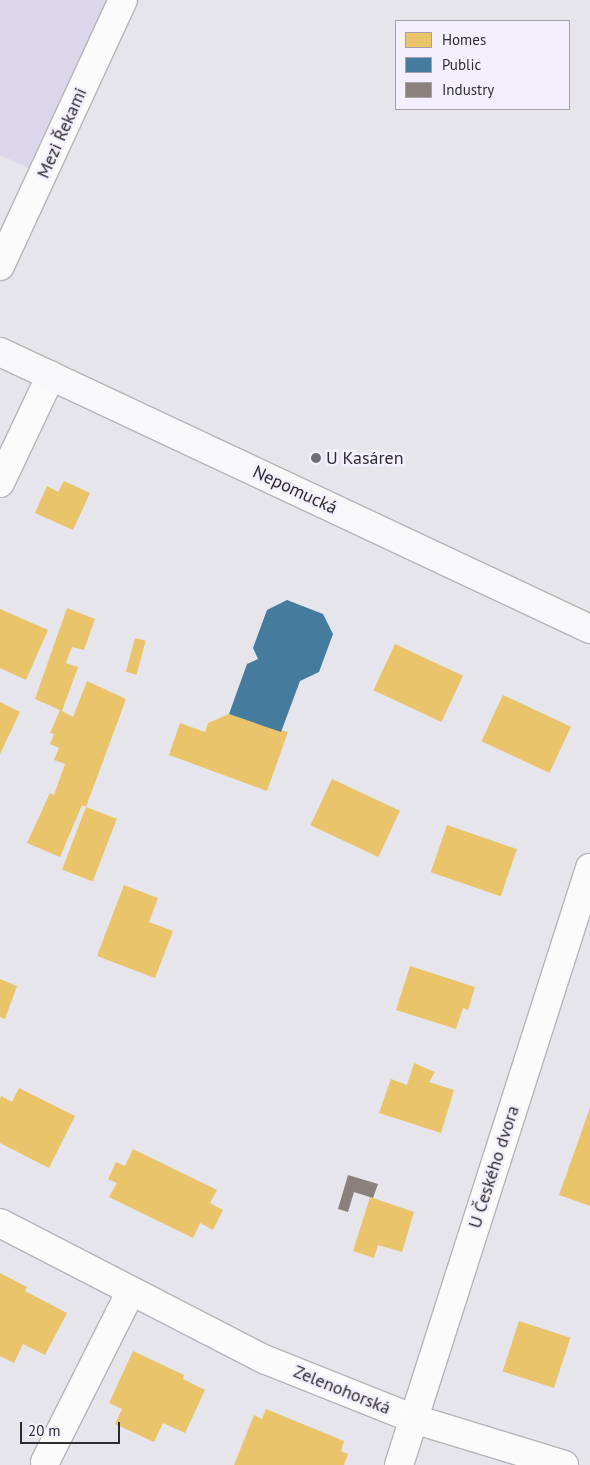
<!DOCTYPE html>
<html>
<head>
<meta charset="utf-8">
<style>
	body { margin:0 }
	#map { position:relative; width:590px; height:1465px; overflow:hidden; background:#e6e5ec; font-family:"PT Sans",sans-serif }
	div>[style] { position:absolute }
	.green>* { inset:0; background:#dbd6ea }
	.homes>* { inset:0; background:#e9c46a; transform-origin:0 0 }
	.public>* { inset:0; background:#457b9d }
	.industry>* { inset:0; background:#8a817c }
	.roads { filter:drop-shadow(1px 0 #b4b4b9) drop-shadow(-1px 0 #b4b4b9) drop-shadow(0 1px #b4b4b9) drop-shadow(0 -1px #b4b4b9) }
	.street>* { height:28px; margin:-14px; padding:0 14px; transform-origin:14px; border-radius:14px; background:#fbfbfc }
	.secondary>* { height:28px; margin:-14px; padding:0 14px; transform-origin:14px; border-radius:14px; background:#f8f7fa }
	.dots>* { width:14px; height:14px; translate:-50% -50%; box-sizing:border-box; border:2px solid #f3effd; border-radius:50% }
	span { translate:-50% -50%; white-space:nowrap; text-align:center; line-height:1.15; -webkit-text-stroke:5px #f3effd; paint-order:stroke }
	.street-label { font-size:18px; color:#2d2c31 }
	.poi-label { font-size:18px; color:#2d2c31 }
	.left { translate:0 -50%; text-align:left }
	.legend { position:absolute; left:395px; top:20px; width:175px; height:90px; box-sizing:border-box; background:#f3effd; border:1px solid #a4a1ab; margin:0; padding:6px 9px; list-style:none; font-size:15px; color:#2d2c31 }
	.legend li { display:flex; align-items:center; gap:10px; height:25px }
	.legend b { width:25px; border:1px solid #a4a1ab }
	.scale { position:absolute; left:20px; top:1422px; width:100px; height:22px; box-sizing:border-box; border:2px solid #2d2c31; border-top:0; padding-left:6px; font-size:15px; line-height:18px; white-space:nowrap; color:#2d2c31; -webkit-text-stroke:4px #f3effd; paint-order:stroke }
</style>
</head>
<body>
<div id="map">
	<div class="green">
		<i style="clip-path:polygon(0 0,123px 0,43px 175px,0 155px)"></i>
	</div>
	<div class="homes">
		<i style="clip-path:polygon(64px 481px,90px 493px,73px 530px,35px 513px,47px 486px,58px 492px)"></i>
		<i style="clip-path:polygon(67px 608px,95px 619px,84px 650px,72px 647px,66px 663px,78px 667px,62px 711px,73px 717px,87px 681px,126px 699px,86px 807px,82px 805px,60px 857px,27px 843px,50px 793px,54px 795px,65px 764px,54px 760px,59px 748px,50px 744px,54px 734px,50px 733px,60px 710px,35px 699px)"></i>
		<i style="clip-path:polygon(0 609px,48px 630px,26px 680px,0 668px)"></i>
		<i style="left:135px;top:638px;width:11px;height:35px;rotate:15deg"></i>
		<i style="left:395px;top:644px;width:75px;height:51px;rotate:25deg"></i>
		<i style="left:503px;top:695px;width:75px;height:51px;rotate:25deg"></i>
		<i style="clip-path:polygon(0 702px,20px 712px,0 754px)"></i>
		<i style="clip-path:polygon(229px 714px,288px 732px,267px 791px,169px 755px,180px 723px,205px 732px,208px 723px)"></i>
		<i style="left:332px;top:779px;width:75px;height:51px;rotate:25deg"></i>
		<i style="left:86px;top:807px;width:33px;height:67px;rotate:21deg"></i>
		<i style="left:447px;top:825px;width:74px;height:50px;rotate:19deg"></i>
		<i style="clip-path:polygon(124px 885px,158px 898px,149px 922px,173px 931px,155px 978px,97px 956px)"></i>
		<i style="clip-path:polygon(410px 966px,475px 987px,468px 1010px,463px 1008px,456px 1029px,396px 1010px)"></i>
		<i style="clip-path:polygon(0 979px,17px 986px,5px 1019px,0 1017px)"></i>
		<i style="clip-path:polygon(414px 1063px,435px 1072px,429px 1082px,454px 1090px,441px 1133px,379px 1113px,391px 1079px,407px 1085px)"></i>
		<i style="clip-path:polygon(19px 1088px,75px 1116px,49px 1168px,0 1143px,0 1099px,1px 1096px,12px 1102px)"></i>
		<i style="clip-path:polygon(590px 1108px,590px 1206px,559px 1195px)"></i>
		<i style="clip-path:polygon(133px 1149px,217px 1190px,210px 1203px,223px 1210px,213px 1230px,200px 1223px,193px 1238px,109px 1197px,117px 1183px,108px 1179px,116px 1162px,125px 1166px)"></i>
		<i style="clip-path:polygon(370px 1197px,414px 1212px,402px 1252px,378px 1245px,374px 1258px,353px 1251px)"></i>
		<i style="clip-path:polygon(0 1273px,27px 1287px,25px 1291px,67px 1313px,45px 1355px,23px 1344px,14px 1363px,0 1356px)"></i>
		<i style="left:519px;top:1321px;width:54px;height:53px;rotate:18deg"></i>
		<i style="clip-path:polygon(133px 1351px,184px 1375px,183px 1379px,205px 1390px,185px 1433px,163px 1423px,154px 1442px,115px 1424px,122px 1409px,109px 1403px)"></i>
		<i style="clip-path:polygon(266px 1409px,344px 1441px,341px 1451px,348px 1454px,344px 1465px,234px 1465px,254px 1415px,262px 1419px)"></i>
	</div>
	<div class="public">
		<i style="clip-path:polygon(287px 600px,323px 614px,333px 634px,319px 672px,300px 681px,281px 732px,229px 714px,247px 664px,258px 659px,253px 648px,267px 610px)"></i>
	</div>
	<div class="industry">
		<i style="clip-path:polygon(348px 1175px,378px 1184px,373px 1198px,354px 1192px,348px 1212px,338px 1209px)"></i>
	</div>
	<div class="roads">
		<div class="street">
			<i style="left:0;top:266px;width:293px;rotate:-65.2deg"></i>
			<i style="left:0;top:483px;width:119px;rotate:-64.7deg"></i>
			<i style="left:0;top:1223px;width:299px;rotate:27.3deg"></i>
			<i style="left:266px;top:1360px;width:159px;rotate:21.7deg"></i>
			<i style="left:414px;top:1419px;width:157px;rotate:17deg"></i>
			<i style="left:45px;top:1462px;width:191px;rotate:-63.3deg"></i>
			<i style="left:399px;top:1465px;width:627px;rotate:-72.26deg"></i>
		</div>
		<div class="secondary">
			<i style="left:0;top:352px;width:652px;rotate:25.15deg"></i>
		</div>
	</div>
	<div class="dots">
		<i style="left:316px;top:458px;background:#6e6d72"></i>
	</div>
	<div class="street-label">
		<span style="left:62px;top:133px;rotate:-66deg">Mezi Řekami</span>
		<span style="left:295px;top:490px;rotate:25deg">Nepomucká</span>
		<span style="left:494px;top:1167px;rotate:-72deg">U Českého dvora</span>
		<span style="left:342px;top:1390px;rotate:22deg">Zelenohorská</span>
	</div>
	<div class="poi-label">
		<span class="left" style="left:326px;top:458px">U Kasáren</span>
	</div>
	<ul class="legend">
	<li><b style="height:14px;background:#e9c46a"></b>Homes</li>
	<li><b style="height:14px;background:#457b9d"></b>Public</li>
	<li><b style="height:14px;background:#8a817c"></b>Industry</li>
	</ul>
	<div class="scale">20 m</div>
</div>
</body>
</html>
